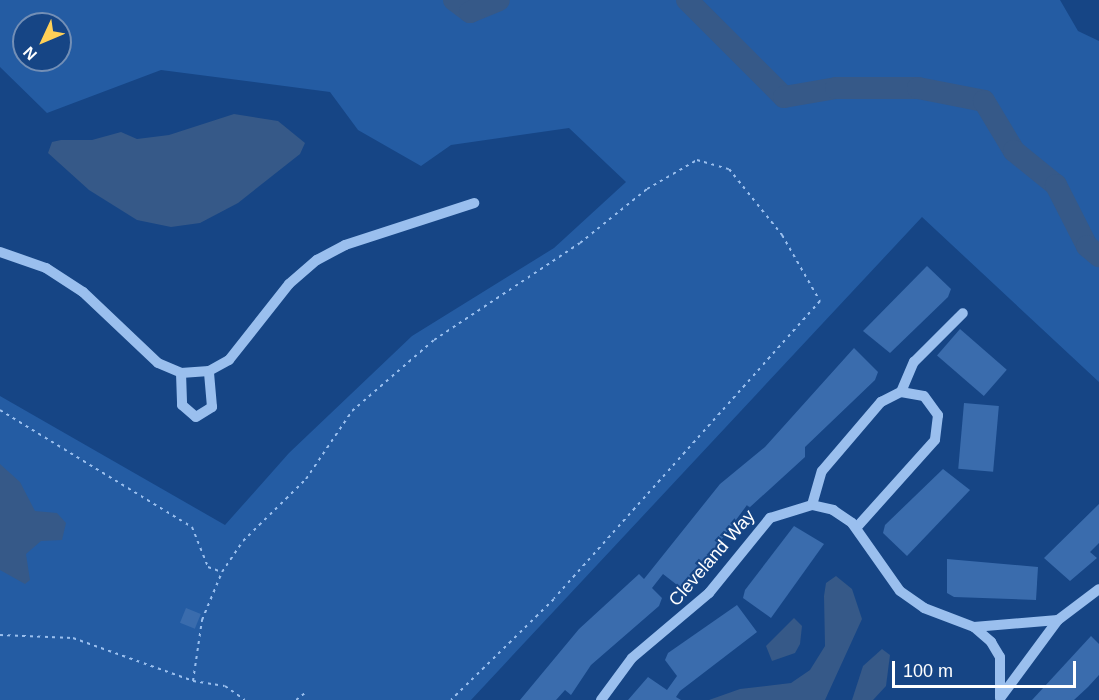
<!DOCTYPE html>
<html>
<head>
<meta charset="utf-8">
<style>
	body { margin:0 }
	#map { position:relative; width:1099px; height:700px; overflow:hidden; background:#164585; font-family:Helvetica,sans-serif }
	div>[style] { position:absolute }
	.green>* { inset:0; background:#245ca3 }
	.water>* { inset:0; background:#365988 }
	.river>* { height:22px; margin:-11px; padding:0 11px; transform-origin:11px; border-radius:11px; background:#365988 }
	.building>* { inset:0; background:#3a6cad; transform-origin:0 0 }
	.path>* { height:2px; margin-top:-1px; transform-origin:0; background:repeating-linear-gradient(90deg,#9abfee 0 3px,transparent 0 7.5px) }
	.minor>* { height:10px; margin:-5px; padding:0 5px; transform-origin:5px; border-radius:5px; background:#9abfee }
	span { translate:-50% -50%; white-space:nowrap; text-align:center; line-height:1.15; -webkit-text-stroke:4.5px #164585; paint-order:stroke }
	.street-label { font-size:18px; color:#fff }
	.north { position:absolute; left:12px; top:12px; width:60px; height:60px; box-sizing:border-box; background:#164585; border:2px solid #738fb6; border-radius:50%; rotate:226deg; font-size:16px; font-weight:700; line-height:24px; text-align:center; color:#fff }
	.north::after { content:''; display:block; margin:auto; width:21px; height:27px; background:#ffd057; clip-path:polygon(50% 0,100% 100%,50% 72%,0 100%) }
	.scale { position:absolute; left:892px; top:661px; width:184px; height:27px; box-sizing:border-box; border:3px solid #fff; border-top:0; padding-left:8px; font-size:18px; line-height:21px; white-space:nowrap; color:#fff; -webkit-text-stroke:4px #164585; paint-order:stroke }
</style>
</head>
<body>
<div id="map">
	<div class="green">
		<i style="clip-path:polygon(evenodd,0 0,1060px 0,1078px 31px,1099px 41px,1099px 382px,922px 217px,471px 700px,0 700px,0 396px,225px 525px,289px 453px,412px 336px,554px 248px,626px 182px,569px 128px,451px 145px,421px 166px,358px 130px,330px 92px,161px 70px,47px 113px,0 67px,0 0,24px 24px,60px 24px,60px 60px,24px 60px,24px 24px)"></i>
	</div>
	<div class="water">
		<i style="clip-path:polygon(234px 114px,278px 121px,305px 143px,300px 154px,238px 203px,200px 223px,171px 227px,137px 220px,89px 190px,48px 153px,52px 142px,61px 140px,92px 140px,121px 132px,137px 139px,169px 135px)"></i>
		<i style="clip-path:polygon(0 464px,20px 482px,35px 511px,57px 513px,66px 523px,62px 540px,41px 541px,26px 554px,30px 580px,25px 584px,0 570px)"></i>
		<i style="clip-path:polygon(836px 576px,852px 589px,862px 619px,825px 700px,709px 700px,740px 689px,791px 683px,810px 670px,825px 646px,824px 596px,826px 583px)"></i>
		<i style="clip-path:polygon(794px 618px,802px 626px,800px 644px,795px 653px,772px 661px,766px 646px)"></i>
		<i style="clip-path:polygon(882px 649px,890px 655px,886px 686px,873px 700px,852px 700px,863px 666px)"></i>
	</div>
	<div class="river">
		<i style="left:454px;top:0;width:20px;rotate:37deg"></i>
		<i style="left:470px;top:12px;width:31px;rotate:-22deg"></i>
		<i style="left:687px;top:0;width:137px;rotate:45deg"></i>
		<i style="left:784px;top:97px;width:53px;rotate:-9.8deg"></i>
		<i style="left:836px;top:88px;width:82px"></i>
		<i style="left:918px;top:88px;width:67px;rotate:11.1deg"></i>
		<i style="left:984px;top:101px;width:58px;rotate:59deg"></i>
		<i style="left:1014px;top:151px;width:54px;rotate:39deg"></i>
		<i style="left:1056px;top:185px;width:68px;rotate:63.1deg"></i>
		<i style="left:1087px;top:246px;width:16px;rotate:40deg"></i>
	</div>
	<div class="building">
		<i style="clip-path:polygon(927px 266px,951px 289px,948px 297px,890px 353px,863px 331px)"></i>
		<i style="left:960px;top:329px;width:62px;height:35px;rotate:41deg"></i>
		<i style="clip-path:polygon(854px 348px,878px 372px,875px 380px,805px 447px,805px 457px,749px 508px,747px 505px,688px 585px,681px 588px,663px 574px,652px 588px,662px 598px,659px 606px,591px 665px,571px 695px,565px 690px,556px 700px,520px 700px,579px 629px,639px 574px,644px 579px,720px 484px,765px 447px)"></i>
		<i style="left:964px;top:403px;width:35px;height:66px;rotate:5deg"></i>
		<i style="clip-path:polygon(943px 469px,970px 490px,907px 556px,883px 533px,885px 525px)"></i>
		<i style="clip-path:polygon(1099px 504px,1099px 543px,1090px 552px,1097px 558px,1070px 581px,1044px 558px)"></i>
		<i style="clip-path:polygon(794px 526px,824px 544px,771px 618px,743px 598px,745px 590px)"></i>
		<i style="clip-path:polygon(947px 559px,1038px 567px,1036px 600px,954px 597px,947px 593px)"></i>
		<i style="clip-path:polygon(737px 605px,757px 632px,680px 691px,676px 697px,681px 700px,628px 700px,648px 677px,667px 690px,677px 676px,665px 660px,668px 653px)"></i>
		<i style="left:186px;top:608px;width:16px;height:16px;rotate:22deg"></i>
		<i style="clip-path:polygon(1091px 636px,1099px 644px,1099px 675px,1088px 687px,1074px 700px,1032px 700px)"></i>
	</div>
	<div class="path">
		<i style="left:0;top:410px;width:225px;rotate:31.4deg"></i>
		<i style="left:192px;top:527px;width:43px;rotate:68.2deg"></i>
		<i style="left:208px;top:567px;width:15px;rotate:20deg"></i>
		<i style="left:0;top:635px;width:73px;rotate:2.4deg"></i>
		<i style="left:73px;top:638px;width:127px;rotate:19.7deg"></i>
		<i style="left:193px;top:681px;width:62px;rotate:-81.6deg"></i>
		<i style="left:202px;top:620px;width:52px;rotate:-67.4deg"></i>
		<i style="left:222px;top:572px;width:37px;rotate:-56deg"></i>
		<i style="left:243px;top:541px;width:88px;rotate:-44.5deg"></i>
		<i style="left:306px;top:479px;width:82px;rotate:-55.9deg"></i>
		<i style="left:352px;top:411px;width:108px;rotate:-40.9deg"></i>
		<i style="left:434px;top:340px;width:175px;rotate:-33.6deg"></i>
		<i style="left:580px;top:243px;width:86px;rotate:-38.9deg"></i>
		<i style="left:647px;top:189px;width:58px;rotate:-30.1deg"></i>
		<i style="left:697px;top:160px;width:33px;rotate:16deg"></i>
		<i style="left:729px;top:169px;width:85px;rotate:51.2deg"></i>
		<i style="left:782px;top:235px;width:76px;rotate:60.1deg"></i>
		<i style="left:820px;top:301px;width:399px;rotate:131.8deg"></i>
		<i style="left:554px;top:599px;width:144px;rotate:135.6deg"></i>
		<i style="left:193px;top:681px;width:32px;rotate:9deg"></i>
		<i style="left:225px;top:686px;width:24px;rotate:35deg"></i>
		<i style="left:296px;top:700px;width:11px;rotate:-38deg"></i>
	</div>
	<div class="minor">
		<i style="left:0;top:252px;width:49px;rotate:19.2deg"></i>
		<i style="left:46px;top:268px;width:44px;rotate:33deg"></i>
		<i style="left:83px;top:292px;width:103px;rotate:43.4deg"></i>
		<i style="left:158px;top:363px;width:25px;rotate:23deg"></i>
		<i style="left:181px;top:373px;width:28px;rotate:-4deg"></i>
		<i style="left:209px;top:371px;width:23px;rotate:-29deg"></i>
		<i style="left:229px;top:360px;width:97px;rotate:-51.7deg"></i>
		<i style="left:289px;top:284px;width:37px;rotate:-41deg"></i>
		<i style="left:317px;top:260px;width:32px;rotate:-28deg"></i>
		<i style="left:345px;top:245px;width:136px;rotate:-18deg"></i>
		<i style="left:181px;top:373px;width:32px;rotate:88deg"></i>
		<i style="left:182px;top:405px;width:18px;rotate:41deg"></i>
		<i style="left:196px;top:417px;width:19px;rotate:-32deg"></i>
		<i style="left:212px;top:407px;width:36px;rotate:-95deg"></i>
		<i style="left:901px;top:392px;width:33px;rotate:-67deg"></i>
		<i style="left:914px;top:362px;width:69px;rotate:-45deg"></i>
		<i style="left:812px;top:505px;width:35px;rotate:-74deg"></i>
		<i style="left:822px;top:471px;width:91px;rotate:-49.5deg"></i>
		<i style="left:881px;top:402px;width:22px;rotate:-27deg"></i>
		<i style="left:901px;top:392px;width:23px;rotate:10deg"></i>
		<i style="left:924px;top:396px;width:24px;rotate:54deg"></i>
		<i style="left:938px;top:415px;width:25px;rotate:97deg"></i>
		<i style="left:935px;top:440px;width:118px;rotate:131.9deg"></i>
		<i style="left:974px;top:627px;width:84px;rotate:-4.8deg"></i>
		<i style="left:1001px;top:697px;width:96px;rotate:-53.5deg"></i>
		<i style="left:1058px;top:620px;width:51px;rotate:-37.1deg"></i>
		<i style="left:601px;top:700px;width:52px;rotate:-53.6deg"></i>
		<i style="left:632px;top:658px;width:101px;rotate:-40.2deg"></i>
		<i style="left:709px;top:593px;width:97px;rotate:-50.9deg"></i>
		<i style="left:770px;top:518px;width:44px;rotate:-17.2deg"></i>
		<i style="left:812px;top:505px;width:22px;rotate:13deg"></i>
		<i style="left:833px;top:510px;width:23px;rotate:34deg"></i>
		<i style="left:852px;top:523px;width:83px;rotate:54.8deg"></i>
		<i style="left:900px;top:591px;width:29px;rotate:35deg"></i>
		<i style="left:924px;top:608px;width:53px;rotate:20.8deg"></i>
		<i style="left:974px;top:627px;width:23px;rotate:41deg"></i>
		<i style="left:991px;top:642px;width:17px;rotate:59deg"></i>
		<i style="left:1000px;top:657px;width:41px;rotate:90deg"></i>
	</div>
	<div class="street-label">
		<span style="left:712px;top:558px;rotate:-49deg">Cleveland Way</span>
	</div>
	<div class="north">N</div>
	<div class="scale">100 m</div>
</div>
</body>
</html>
